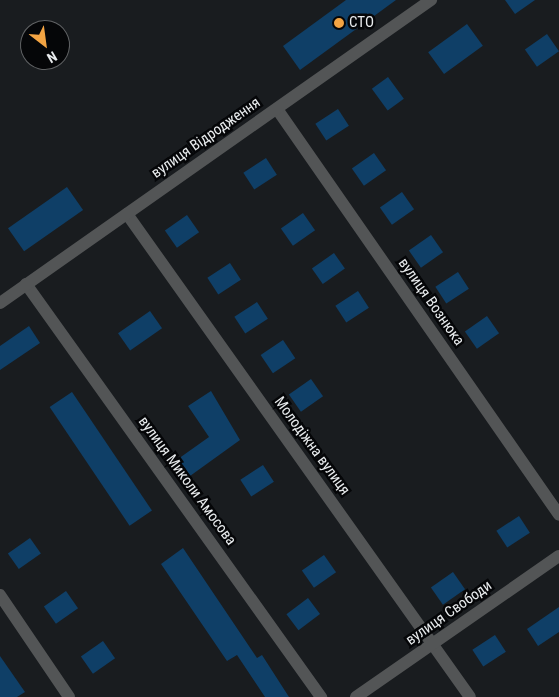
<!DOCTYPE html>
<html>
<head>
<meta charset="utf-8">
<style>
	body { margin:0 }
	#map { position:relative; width:559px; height:697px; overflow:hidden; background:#191c1f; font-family:"Roboto Condensed",sans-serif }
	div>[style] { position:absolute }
	.building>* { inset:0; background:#0f3f67; transform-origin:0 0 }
	.street>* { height:12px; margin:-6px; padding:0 6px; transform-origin:6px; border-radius:6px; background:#535556 }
	.dots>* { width:14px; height:14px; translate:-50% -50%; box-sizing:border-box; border:2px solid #050608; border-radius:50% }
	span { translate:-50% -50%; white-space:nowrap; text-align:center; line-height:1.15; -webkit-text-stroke:5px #050608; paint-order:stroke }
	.poi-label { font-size:15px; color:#e9ecee }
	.left { translate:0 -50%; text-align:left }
	.street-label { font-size:15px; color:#e9ecee }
	.north { position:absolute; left:20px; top:20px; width:50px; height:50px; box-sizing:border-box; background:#050608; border:1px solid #606264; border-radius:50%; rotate:150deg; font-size:14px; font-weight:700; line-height:20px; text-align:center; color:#e9ecee }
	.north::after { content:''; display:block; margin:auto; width:18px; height:22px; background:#f3a443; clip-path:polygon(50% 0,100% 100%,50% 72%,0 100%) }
</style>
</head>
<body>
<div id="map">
	<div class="building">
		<i style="clip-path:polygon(346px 0,396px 0,300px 70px,283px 46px)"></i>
		<i style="clip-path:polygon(505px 0,535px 0,515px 14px)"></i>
		<i style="left:467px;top:24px;width:27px;height:48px;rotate:54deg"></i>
		<i style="left:547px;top:34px;width:21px;height:27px;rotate:55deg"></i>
		<i style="left:388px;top:77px;width:27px;height:20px;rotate:54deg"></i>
		<i style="left:338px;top:109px;width:20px;height:27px;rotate:57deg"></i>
		<i style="left:374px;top:153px;width:21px;height:27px;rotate:55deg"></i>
		<i style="left:266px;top:158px;width:20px;height:27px;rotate:57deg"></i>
		<i style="left:67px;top:187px;width:28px;height:72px;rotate:55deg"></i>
		<i style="left:402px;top:192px;width:21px;height:27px;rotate:55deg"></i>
		<i style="left:303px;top:213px;width:21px;height:27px;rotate:55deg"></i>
		<i style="left:187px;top:215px;width:21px;height:27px;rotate:55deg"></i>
		<i style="left:431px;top:235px;width:21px;height:27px;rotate:55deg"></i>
		<i style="left:334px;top:253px;width:19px;height:27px;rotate:55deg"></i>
		<i style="left:230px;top:263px;width:20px;height:27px;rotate:57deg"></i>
		<i style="left:458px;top:272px;width:20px;height:27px;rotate:57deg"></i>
		<i style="left:358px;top:291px;width:20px;height:27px;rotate:57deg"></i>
		<i style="left:257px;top:302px;width:20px;height:27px;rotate:57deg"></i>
		<i style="left:150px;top:311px;width:21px;height:39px;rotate:55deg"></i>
		<i style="left:487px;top:316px;width:21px;height:27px;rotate:55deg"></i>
		<i style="clip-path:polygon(29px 326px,40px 343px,0 370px,0 346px)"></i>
		<i style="left:283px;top:340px;width:22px;height:27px;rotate:56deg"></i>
		<i style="left:311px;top:379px;width:21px;height:27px;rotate:55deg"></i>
		<i style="clip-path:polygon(211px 391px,240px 440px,190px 476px,178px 459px,209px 437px,188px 406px)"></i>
		<i style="left:72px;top:392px;width:143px;height:27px;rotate:56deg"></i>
		<i style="left:263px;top:465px;width:20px;height:27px;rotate:57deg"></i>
		<i style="left:519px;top:516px;width:20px;height:27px;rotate:57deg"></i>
		<i style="left:30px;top:538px;width:19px;height:27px;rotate:55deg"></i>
		<i style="clip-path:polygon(183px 548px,257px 658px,262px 655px,289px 697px,265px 697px,237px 655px,227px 661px,161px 564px)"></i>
		<i style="left:324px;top:555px;width:21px;height:27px;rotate:55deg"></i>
		<i style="left:453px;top:572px;width:21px;height:27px;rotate:55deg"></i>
		<i style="left:66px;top:591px;width:21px;height:27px;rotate:55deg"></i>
		<i style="left:308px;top:598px;width:20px;height:27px;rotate:53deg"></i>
		<i style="clip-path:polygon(559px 607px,559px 632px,538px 646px,527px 629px)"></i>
		<i style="left:495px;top:635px;width:20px;height:27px;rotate:57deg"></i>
		<i style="left:103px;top:641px;width:21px;height:27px;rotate:55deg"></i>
		<i style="clip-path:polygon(0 656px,25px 692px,17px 697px,0 697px)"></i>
	</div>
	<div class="street">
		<i style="left:277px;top:109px;width:494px;rotate:55.2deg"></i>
		<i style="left:127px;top:214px;width:592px;rotate:54.62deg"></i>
		<i style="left:26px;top:284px;width:508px;rotate:54.46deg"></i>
		<i style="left:0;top:303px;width:527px;rotate:-35.11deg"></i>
		<i style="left:0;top:595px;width:123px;rotate:55.9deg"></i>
		<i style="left:356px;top:697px;width:247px;rotate:-34.8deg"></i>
	</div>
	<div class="dots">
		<i style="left:339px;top:23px;background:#f3a443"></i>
	</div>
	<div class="poi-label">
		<span class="left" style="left:349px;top:23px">СТО</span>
	</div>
	<div class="street-label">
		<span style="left:206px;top:138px;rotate:-35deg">вулиця Відродження</span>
		<span style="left:431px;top:302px;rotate:55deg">вулиця Вознюка</span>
		<span style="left:312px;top:446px;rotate:54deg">Молодіжна вулиця</span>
		<span style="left:187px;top:481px;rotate:54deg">вулиця Миколи Амосова</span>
		<span style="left:449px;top:613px;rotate:-35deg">вулиця Свободи</span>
	</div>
	<div class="north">N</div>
</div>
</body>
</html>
